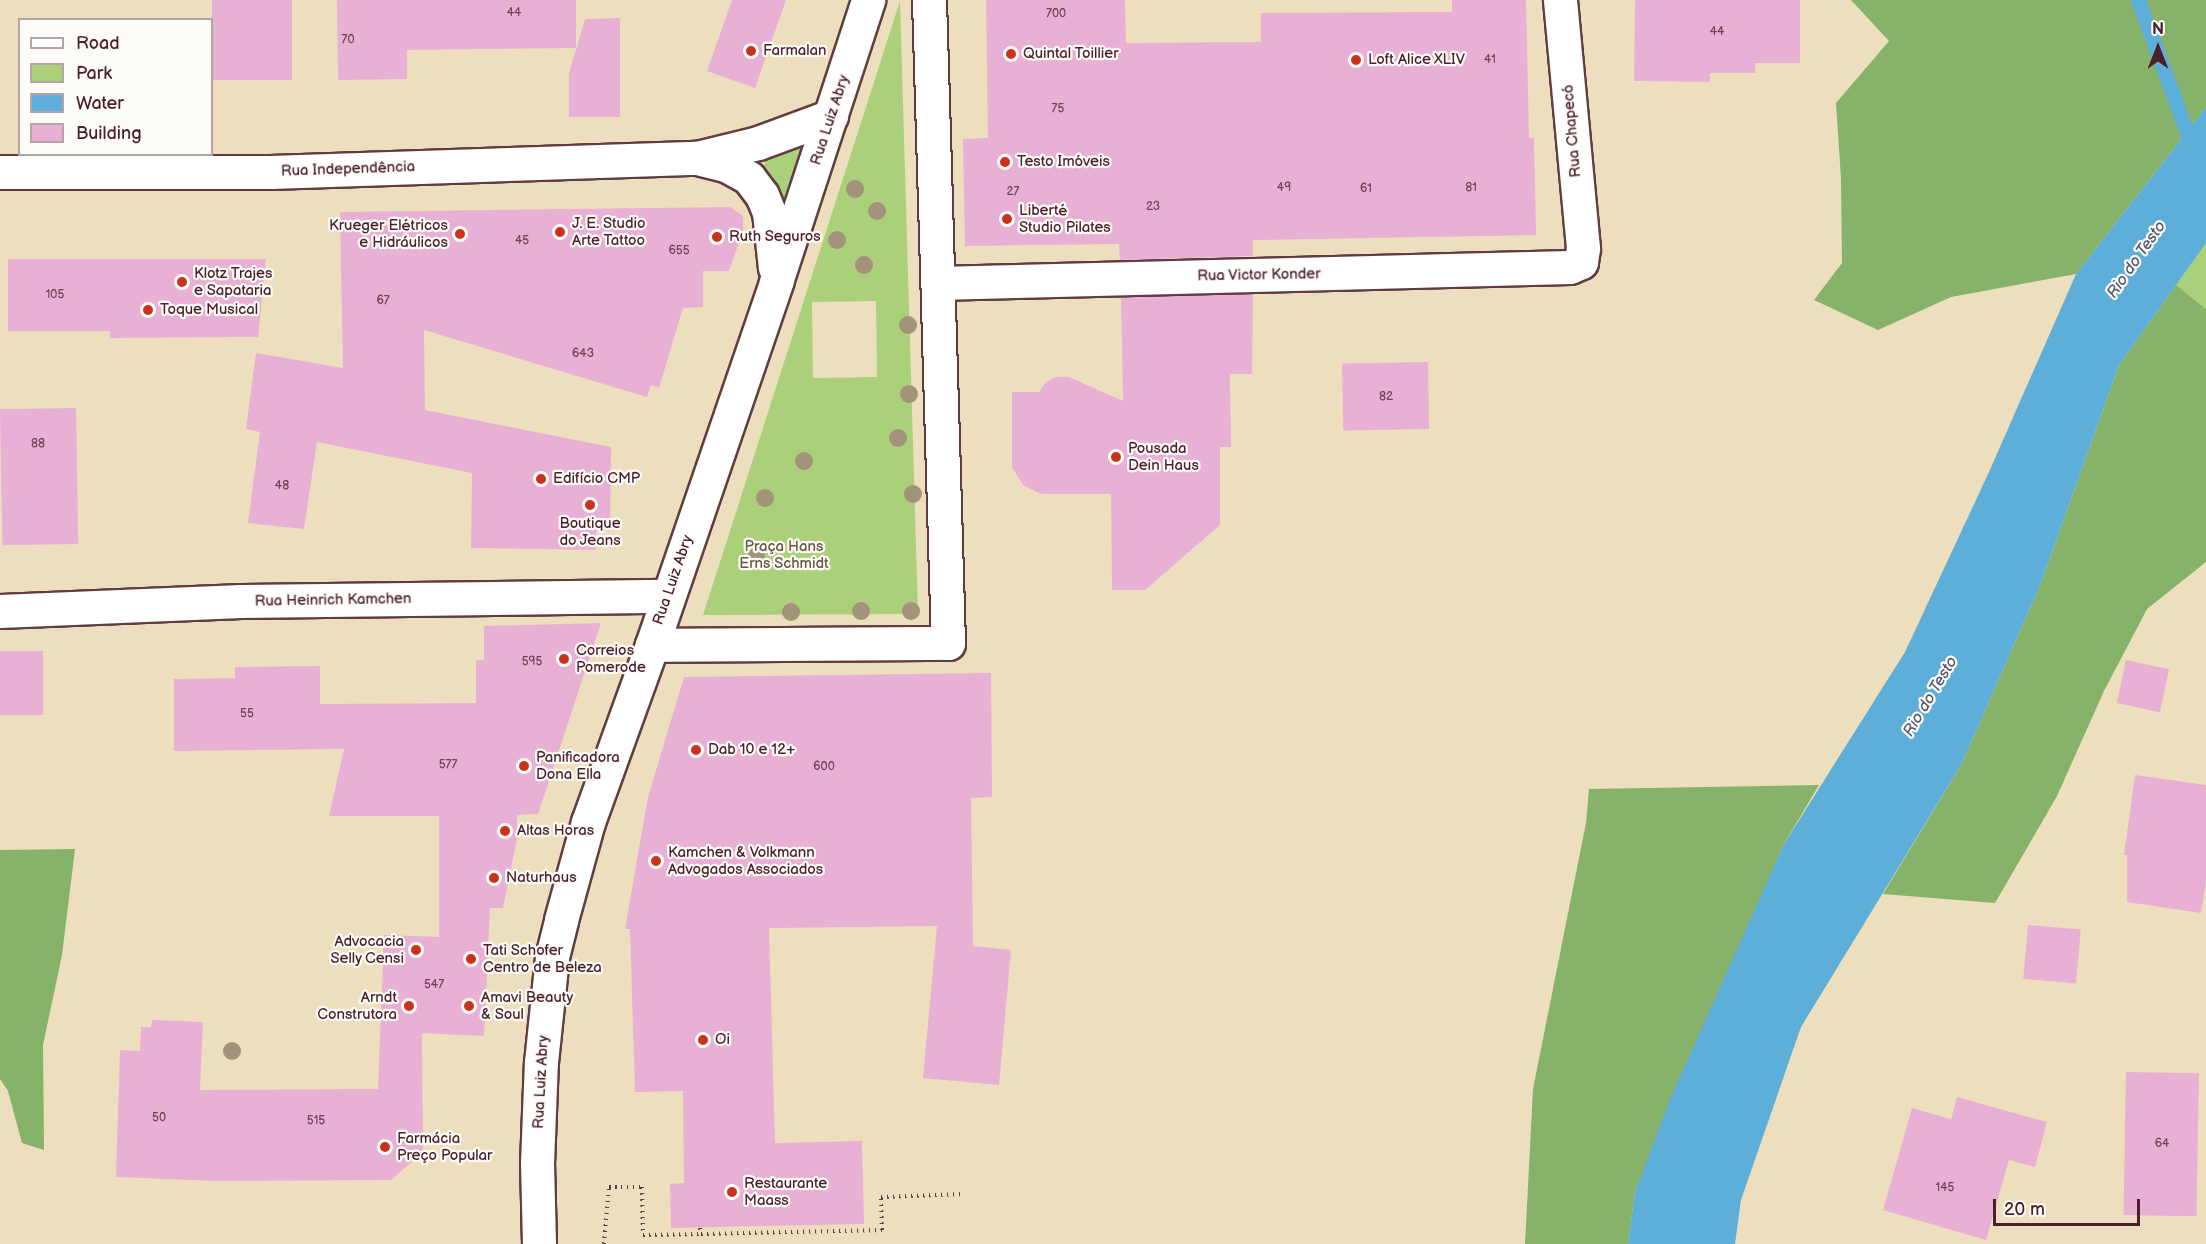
<!DOCTYPE html>
<html>
<head>
<meta charset="utf-8">
<style>
	body { margin:0 }
	#map { position:relative; width:2206px; height:1244px; overflow:hidden; background:#eddfbd; font-family:"Balsamiq Sans",sans-serif }
	div>[style] { position:absolute }
	.green>* { inset:0; background:#aad07a }
	.forest>* { inset:0; background:#87b26a }
	.water>* { inset:0; background:#5daed8 }
	.stream>* { height:15px; margin:-7.5px; padding:0 7.5px; transform-origin:7.5px; border-radius:7.5px; background:#5daed8 }
	.building>* { inset:0; background:#e8b0d4; transform-origin:0 0 }
	.path>* { height:4px; margin-top:-2px; transform-origin:0; background:repeating-linear-gradient(90deg,#623c41 0 1.5px,transparent 0 6px) }
	.roads { filter:drop-shadow(2px 0 #623c41) drop-shadow(-2px 0 #623c41) drop-shadow(0 2px #623c41) drop-shadow(0 -2px #623c41) }
	.minor>* { height:33px; margin:-16.5px; padding:0 16.5px; transform-origin:16.5px; border-radius:16.5px; background:#fff }
	.major>* { height:33px; margin:-16.5px; padding:0 16.5px; transform-origin:16.5px; border-radius:16.5px; background:#fff }
	.trees>* { width:18px; height:18px; margin:-9px; border-radius:50%; background:#a3937a }
	.dots>* { width:16px; height:16px; translate:-50% -50%; box-sizing:border-box; border:3px solid #fdfcf7; border-radius:50% }
	span { translate:-50% -50%; white-space:nowrap; text-align:center; line-height:1.15; -webkit-text-stroke:4.5px #fdfcf7; paint-order:stroke }
	.number-label { font-size:12px; color:#724355 }
	.number-label span { -webkit-text-stroke-width:0 }
	.poi-label { font-size:15px; color:#4a1f2b }
	.left { translate:0 -50%; text-align:left }
	.right { translate:-100% -50%; text-align:right }
	.street-label { font-size:15px; color:#4a1f2b }
	.park-label { font-size:15px; color:#675443 }
	.water-label { font-size:16px; color:#525870; font-style:italic }
	.legend { position:absolute; left:18px; top:18px; width:195px; height:138px; box-sizing:border-box; background:#fdfcf7; border:2px solid #b5a4a5; margin:0; padding:8px 10px; list-style:none; font-size:18px; color:#4a1f2b }
	.legend li { display:flex; align-items:center; gap:12px; height:30px }
	.legend b { width:30px; border:2px solid #b5a4a5 }
	.north { position:absolute; left:2128px; top:18px; width:60px; height:60px; -webkit-text-stroke:4px #fdfcf7; paint-order:stroke; rotate:0deg; font-size:16px; font-weight:700; line-height:24px; text-align:center; color:#4a1f2b }
	.north::after { content:''; display:block; margin:auto; width:21px; height:27px; background:#4a1f2b; clip-path:polygon(50% 0,100% 100%,50% 72%,0 100%) }
	.scale { position:absolute; left:1993px; top:1199px; width:147px; height:27px; box-sizing:border-box; border:3px solid #4a1f2b; border-top:0; padding-left:8px; font-size:18px; line-height:21px; white-space:nowrap; color:#4a1f2b; -webkit-text-stroke:4px #fdfcf7; paint-order:stroke }
</style>
</head>
<body>
<div id="map">
	<div class="green">
		<i style="clip-path:polygon(evenodd,900px 1px,918px 614px,703px 615px,900px 1px,876px 301px,877px 377px,813px 378px,812px 302px,876px 301px)"></i>
		<i style="clip-path:polygon(817px 133px,794px 207px,781px 203px,761px 176px,768px 152px)"></i>
		<i style="clip-path:polygon(2206px 243px,2206px 309px,2176px 285px)"></i>
	</div>
	<div class="forest">
		<i style="clip-path:polygon(1851px 0,2206px 0,2206px 107px,2076px 274px,1951px 297px,1878px 330px,1814px 300px,1842px 263px,1841px 179px,1836px 103px,1889px 41px)"></i>
		<i style="clip-path:polygon(2176px 285px,2206px 309px,2206px 562px,2147px 609px,2104px 691px,2057px 796px,1995px 903px,1883px 894px,1961px 765px,2041px 583px,2119px 365px)"></i>
		<i style="clip-path:polygon(1819px 785px,1784px 844px,1635px 1192px,1628px 1244px,1525px 1244px,1533px 1089px,1586px 823px,1589px 789px)"></i>
		<i style="clip-path:polygon(75px 849px,62px 955px,43px 1045px,44px 1150px,22px 1143px,8px 1091px,0 1079px,0 850px)"></i>
	</div>
	<div class="water">
		<i style="clip-path:polygon(2206px 107px,2206px 243px,2119px 365px,2041px 583px,1961px 765px,1801px 1027px,1741px 1200px,1735px 1244px,1628px 1244px,1635px 1192px,1670px 1099px,1784px 844px,1905px 652px,1989px 472px,2076px 274px)"></i>
	</div>
	<div class="stream">
		<i style="left:2138px;top:0;width:159px;rotate:69.7deg"></i>
	</div>
	<div class="building">
		<i style="left:212px;top:0;width:80px;height:80px"></i>
		<i style="clip-path:polygon(337px 0,576px 0,576px 48px,407px 50px,407px 79px,338px 80px)"></i>
		<i style="clip-path:polygon(732px 0,786px 0,755px 88px,707px 71px)"></i>
		<i style="clip-path:polygon(986px 0,1125px 0,1126px 43px,1261px 42px,1261px 13px,1452px 12px,1452px 0,1526px 0,1529px 138px,1534px 138px,1536px 235px,1253px 240px,1253px 256px,1120px 260px,1119px 244px,965px 246px,963px 139px,988px 138px)"></i>
		<i style="clip-path:polygon(1635px 0,1800px 0,1800px 63px,1755px 63px,1755px 73px,1710px 73px,1710px 82px,1634px 81px)"></i>
		<i style="clip-path:polygon(620px 18px,620px 117px,569px 117px,569px 73px,585px 19px)"></i>
		<i style="clip-path:polygon(730px 207px,743px 216px,743px 231px,729px 271px,703px 271px,703px 307px,683px 308px,659px 388px,651px 385px,647px 397px,424px 330px,425px 410px,611px 447px,610px 531px,596px 531px,596px 550px,471px 548px,472px 473px,317px 442px,304px 529px,248px 523px,260px 432px,246px 429px,256px 353px,343px 368px,340px 212px)"></i>
		<i style="clip-path:polygon(8px 259px,266px 259px,258px 337px,110px 338px,110px 331px,8px 331px)"></i>
		<i style="clip-path:polygon(1253px 294px,1252px 374px,1230px 374px,1231px 447px,1220px 447px,1220px 525px,1145px 590px,1112px 590px,1111px 494px,1041px 494px,1023px 485px,1012px 467px,1012px 392px,1039px 392px,1046px 382px,1056px 377px,1069px 377px,1123px 401px,1121px 297px)"></i>
		<i style="left:1428px;top:362px;width:67px;height:86px;rotate:89deg"></i>
		<i style="left:76px;top:408px;width:136px;height:76px;rotate:89deg"></i>
		<i style="clip-path:polygon(601px 623px,538px 814px,517px 815px,517px 839px,503px 908px,490px 908px,484px 1036px,422px 1033px,423px 1152px,391px 1180px,218px 1181px,116px 1177px,120px 1050px,140px 1051px,141px 1027px,151px 1027px,152px 1020px,203px 1022px,200px 1090px,378px 1089px,384px 935px,439px 937px,439px 816px,329px 816px,344px 749px,174px 751px,174px 679px,235px 678px,235px 667px,320px 666px,320px 704px,476px 703px,476px 660px,484px 660px,484px 626px)"></i>
		<i style="left:0;top:651px;width:43px;height:64px"></i>
		<i style="left:2126px;top:660px;width:44px;height:44px;rotate:12deg"></i>
		<i style="clip-path:polygon(991px 673px,992px 797px,971px 798px,973px 946px,1011px 950px,999px 1085px,923px 1078px,937px 926px,769px 928px,775px 1143px,862px 1141px,864px 1224px,671px 1228px,670px 1184px,684px 1183px,683px 1091px,635px 1092px,630px 929px,625px 929px,648px 797px,684px 677px)"></i>
		<i style="clip-path:polygon(2135px 775px,2206px 785px,2206px 880px,2201px 913px,2127px 902px,2127px 855px,2124px 855px)"></i>
		<i style="left:2028px;top:925px;width:53px;height:54px;rotate:5deg"></i>
		<i style="left:2126px;top:1072px;width:73px;height:143px;rotate:1deg"></i>
		<i style="clip-path:polygon(1957px 1097px,2047px 1122px,2035px 1167px,2009px 1160px,1986px 1240px,1883px 1210px,1912px 1108px,1951px 1119px)"></i>
	</div>
	<div class="path">
		<i style="left:700px;top:1228px;width:6px;rotate:81deg"></i>
		<i style="left:701px;top:1234px;width:181px;rotate:-1.3deg"></i>
		<i style="left:882px;top:1230px;width:33px;rotate:-92deg"></i>
		<i style="left:881px;top:1197px;width:81px;rotate:-2.1deg"></i>
		<i style="left:604px;top:1244px;width:57px;rotate:-85deg"></i>
		<i style="left:609px;top:1187px;width:33px"></i>
		<i style="left:642px;top:1187px;width:48px;rotate:88.8deg"></i>
		<i style="left:643px;top:1235px;width:58px;rotate:-1deg"></i>
	</div>
	<div class="roads">
		<div class="minor">
			<i style="left:937px;top:283px;width:633px;rotate:-1.45deg"></i>
			<i style="left:1570px;top:267px;width:12px;rotate:-24deg"></i>
			<i style="left:1581px;top:262px;width:14px;rotate:-82deg"></i>
			<i style="left:1583px;top:248px;width:249px;rotate:-95.3deg"></i>
			<i style="left:0;top:611px;width:241px;rotate:-2.4deg"></i>
			<i style="left:241px;top:601px;width:426px;rotate:-0.7deg"></i>
			<i style="left:652px;top:645px;width:296px;rotate:-0.4deg"></i>
			<i style="left:948px;top:643px;width:643px;rotate:-91.69deg"></i>
		</div>
		<div class="major">
			<i style="left:697px;top:158px;width:30px;rotate:14deg"></i>
			<i style="left:726px;top:165px;width:26px;rotate:29deg"></i>
			<i style="left:749px;top:178px;width:21px;rotate:53deg"></i>
			<i style="left:762px;top:195px;width:18px;rotate:68deg"></i>
			<i style="left:769px;top:212px;width:56px;rotate:83.9deg"></i>
			<i style="left:0;top:172px;width:270px"></i>
			<i style="left:270px;top:172px;width:427px;rotate:-1.9deg"></i>
			<i style="left:697px;top:158px;width:63px;rotate:-13.8deg"></i>
			<i style="left:758px;top:143px;width:78px;rotate:-20.3deg"></i>
			<i style="left:539px;top:1244px;width:80px;rotate:-91.4deg"></i>
			<i style="left:537px;top:1164px;width:102px;rotate:-87.8deg"></i>
			<i style="left:541px;top:1062px;width:106px;rotate:-84deg"></i>
			<i style="left:552px;top:957px;width:38px;rotate:-76deg"></i>
			<i style="left:561px;top:920px;width:102px;rotate:-74.6deg"></i>
			<i style="left:588px;top:822px;width:188px;rotate:-70.1deg"></i>
			<i style="left:652px;top:645px;width:384px;rotate:-71.1deg"></i>
			<i style="left:776px;top:282px;width:297px;rotate:-71.9deg"></i>
		</div>
	</div>
	<div class="trees">
		<i style="left:855px;top:189px"></i>
		<i style="left:877px;top:211px"></i>
		<i style="left:837px;top:240px"></i>
		<i style="left:864px;top:265px"></i>
		<i style="left:908px;top:325px"></i>
		<i style="left:909px;top:394px"></i>
		<i style="left:898px;top:438px"></i>
		<i style="left:804px;top:461px"></i>
		<i style="left:913px;top:494px"></i>
		<i style="left:765px;top:498px"></i>
		<i style="left:756px;top:557px"></i>
		<i style="left:861px;top:611px"></i>
		<i style="left:911px;top:611px"></i>
		<i style="left:791px;top:612px"></i>
		<i style="left:232px;top:1051px"></i>
	</div>
	<div class="dots">
		<i style="left:751px;top:51px;background:#c8321e"></i>
		<i style="left:1011px;top:54px;background:#c8321e"></i>
		<i style="left:1356px;top:60px;background:#c8321e"></i>
		<i style="left:1005px;top:162px;background:#c8321e"></i>
		<i style="left:1007px;top:219px;background:#c8321e"></i>
		<i style="left:560px;top:232px;background:#c8321e"></i>
		<i style="left:460px;top:234px;background:#c8321e"></i>
		<i style="left:717px;top:237px;background:#c8321e"></i>
		<i style="left:182px;top:282px;background:#c8321e"></i>
		<i style="left:148px;top:310px;background:#c8321e"></i>
		<i style="left:1116px;top:457px;background:#c8321e"></i>
		<i style="left:541px;top:479px;background:#c8321e"></i>
		<i style="left:590px;top:505px;background:#c8321e"></i>
		<i style="left:564px;top:659px;background:#c8321e"></i>
		<i style="left:696px;top:750px;background:#c8321e"></i>
		<i style="left:524px;top:766px;background:#c8321e"></i>
		<i style="left:505px;top:831px;background:#c8321e"></i>
		<i style="left:656px;top:861px;background:#c8321e"></i>
		<i style="left:494px;top:878px;background:#c8321e"></i>
		<i style="left:416px;top:950px;background:#c8321e"></i>
		<i style="left:471px;top:959px;background:#c8321e"></i>
		<i style="left:409px;top:1006px;background:#c8321e"></i>
		<i style="left:469px;top:1006px;background:#c8321e"></i>
		<i style="left:703px;top:1040px;background:#c8321e"></i>
		<i style="left:385px;top:1147px;background:#c8321e"></i>
		<i style="left:732px;top:1192px;background:#c8321e"></i>
	</div>
	<div class="number-label">
		<span style="left:514px;top:13px">44</span>
		<span style="left:1056px;top:14px">700</span>
		<span style="left:1717px;top:32px">44</span>
		<span style="left:348px;top:40px">70</span>
		<span style="left:1490px;top:60px">41</span>
		<span style="left:1058px;top:109px">75</span>
		<span style="left:1284px;top:188px">49</span>
		<span style="left:1471px;top:188px">81</span>
		<span style="left:1366px;top:189px">61</span>
		<span style="left:1013px;top:192px">27</span>
		<span style="left:1153px;top:207px">23</span>
		<span style="left:522px;top:241px">45</span>
		<span style="left:679px;top:251px">655</span>
		<span style="left:55px;top:295px">105</span>
		<span style="left:383px;top:301px">67</span>
		<span style="left:583px;top:354px">643</span>
		<span style="left:1386px;top:397px">82</span>
		<span style="left:38px;top:444px">88</span>
		<span style="left:282px;top:486px">48</span>
		<span style="left:532px;top:662px">595</span>
		<span style="left:247px;top:714px">55</span>
		<span style="left:448px;top:765px">577</span>
		<span style="left:824px;top:767px">600</span>
		<span style="left:434px;top:985px">547</span>
		<span style="left:159px;top:1118px">50</span>
		<span style="left:316px;top:1121px">515</span>
		<span style="left:2162px;top:1144px">64</span>
		<span style="left:1945px;top:1188px">145</span>
	</div>
	<div class="poi-label">
		<span class="left" style="left:763px;top:51px">Farmalan</span>
		<span class="left" style="left:1023px;top:54px">Quintal Toillier</span>
		<span class="left" style="left:1368px;top:60px">Loft Alice XLIV</span>
		<span class="left" style="left:1017px;top:162px">Testo Imóveis</span>
		<span class="left" style="left:1019px;top:219px">Liberté<br>Studio Pilates</span>
		<span class="left" style="left:572px;top:232px">J. E. Studio<br>Arte Tattoo</span>
		<span class="right" style="left:448px;top:234px">Krueger Elétricos<br>e Hidráulicos</span>
		<span class="left" style="left:729px;top:237px">Ruth Seguros</span>
		<span class="left" style="left:194px;top:282px">Klotz Trajes<br>e Sapataria</span>
		<span class="left" style="left:160px;top:310px">Toque Musical</span>
		<span class="left" style="left:1128px;top:457px">Pousada<br>Dein Haus</span>
		<span class="left" style="left:553px;top:479px">Edifício CMP</span>
		<span style="left:590px;top:532px">Boutique<br>do Jeans</span>
		<span class="left" style="left:576px;top:659px">Correios<br>Pomerode</span>
		<span class="left" style="left:708px;top:750px">Dab 10 e 12+</span>
		<span class="left" style="left:536px;top:766px">Panificadora<br>Dona Ella</span>
		<span class="left" style="left:517px;top:831px">Altas Horas</span>
		<span class="left" style="left:668px;top:861px">Kamchen &amp; Volkmann<br>Advogados Associados</span>
		<span class="left" style="left:506px;top:878px">Naturhaus</span>
		<span class="right" style="left:404px;top:950px">Advocacia<br>Selly Censi</span>
		<span class="left" style="left:483px;top:959px">Tati Schofer<br>Centro de Beleza</span>
		<span class="right" style="left:397px;top:1006px">Arndt<br>Construtora</span>
		<span class="left" style="left:481px;top:1006px">Amavi Beauty<br>&amp; Soul</span>
		<span class="left" style="left:715px;top:1040px">Oi</span>
		<span class="left" style="left:397px;top:1147px">Farmácia<br>Preço Popular</span>
		<span class="left" style="left:744px;top:1192px">Restaurante<br>Maass</span>
	</div>
	<div class="street-label">
		<span style="left:830px;top:120px;rotate:-72deg">Rua Luiz Abry</span>
		<span style="left:1572px;top:131px;rotate:-95deg">Rua Chapecó</span>
		<span style="left:348px;top:169px;rotate:-2deg">Rua Independência</span>
		<span style="left:1259px;top:275px;rotate:-1deg">Rua Victor Konder</span>
		<span style="left:673px;top:580px;rotate:-71deg">Rua Luiz Abry</span>
		<span style="left:333px;top:600px;rotate:-1deg">Rua Heinrich Kamchen</span>
		<span style="left:541px;top:1082px;rotate:-87deg">Rua Luiz Abry</span>
	</div>
	<div class="park-label">
		<span style="left:784px;top:555px">Praça Hans<br>Erns Schmidt</span>
	</div>
	<div class="water-label">
		<span style="left:2137px;top:260px;rotate:-55deg">Rio do Testo</span>
		<span style="left:1931px;top:697px;rotate:-59deg">Rio do Testo</span>
	</div>
	<ul class="legend">
	<li><b style="height:8px;background:#fff"></b>Road</li>
	<li><b style="height:16px;background:#aad07a"></b>Park</li>
	<li><b style="height:16px;background:#5daed8"></b>Water</li>
	<li><b style="height:16px;background:#e8b0d4"></b>Building</li>
	</ul>
	<div class="north">N</div>
	<div class="scale">20 m</div>
</div>
</body>
</html>
